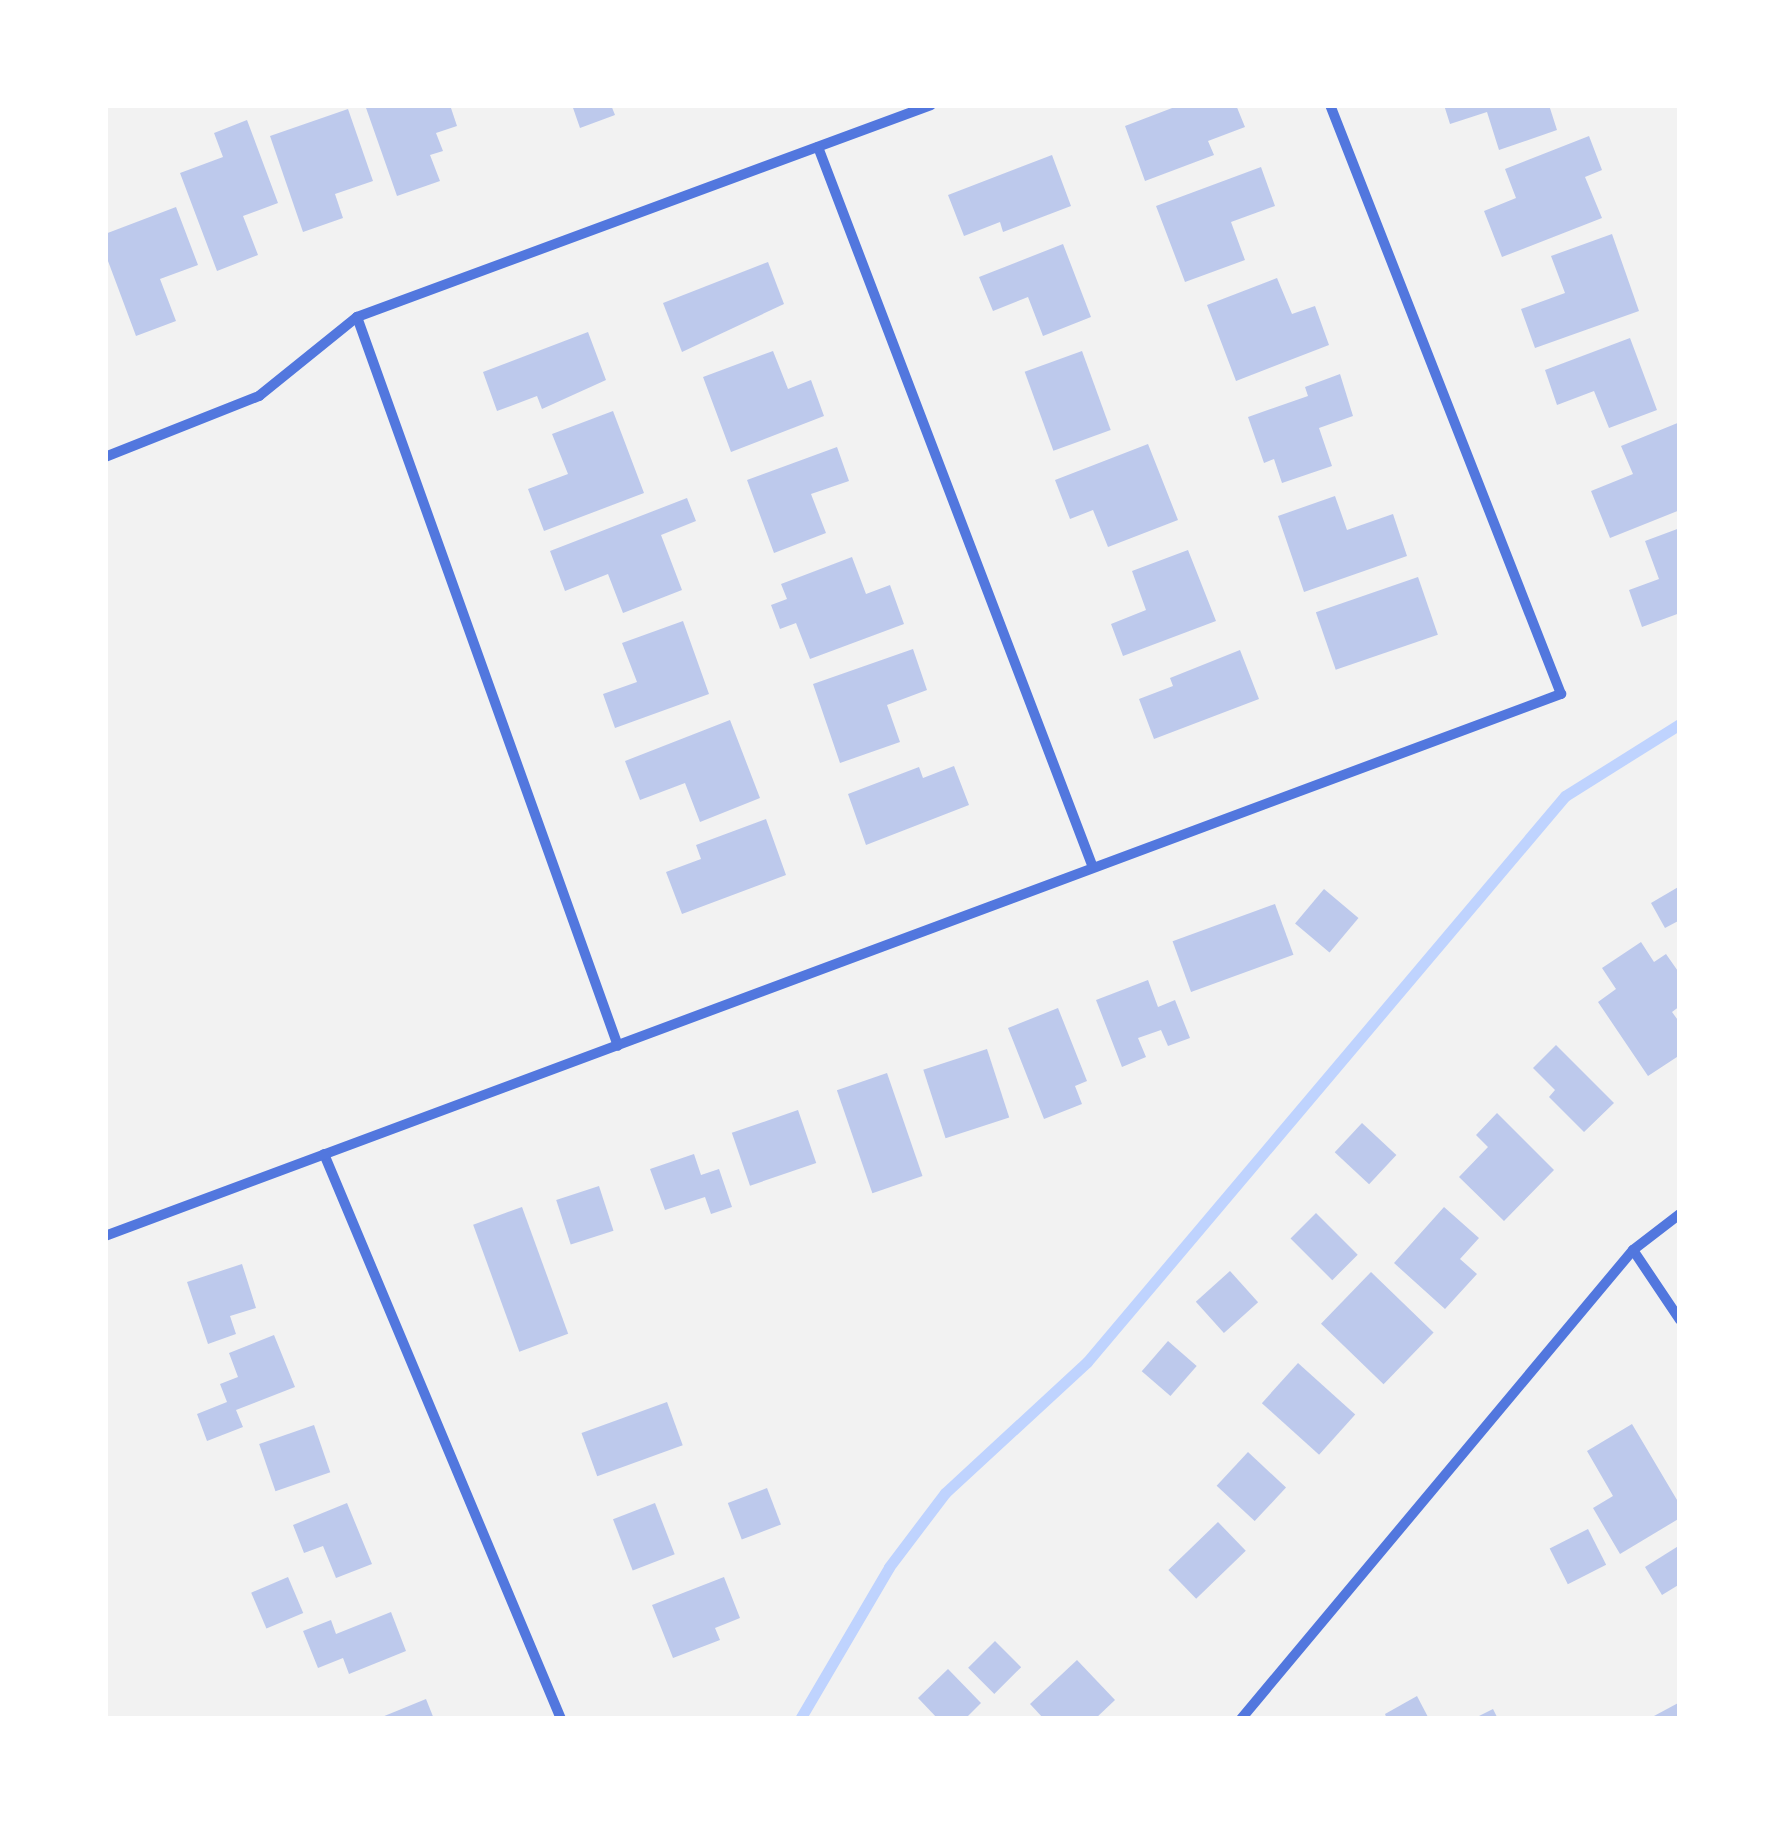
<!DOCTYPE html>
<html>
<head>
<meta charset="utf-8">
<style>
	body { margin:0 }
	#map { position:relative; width:1785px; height:1824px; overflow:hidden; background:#f2f2f2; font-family:"Space Grotesk",sans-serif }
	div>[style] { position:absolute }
	.stream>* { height:11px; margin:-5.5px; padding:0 5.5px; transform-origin:5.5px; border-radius:5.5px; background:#bfd3fe }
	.building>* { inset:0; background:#bdc9ec; transform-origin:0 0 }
	.minor>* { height:10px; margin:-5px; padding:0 5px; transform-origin:5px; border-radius:5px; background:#5277de }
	span { translate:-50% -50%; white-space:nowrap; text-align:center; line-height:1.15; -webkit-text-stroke:10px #fff; paint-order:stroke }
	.frame { position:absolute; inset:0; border:108px solid #fff; pointer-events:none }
</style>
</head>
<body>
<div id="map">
	<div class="stream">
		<i style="left:800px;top:1719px;width:176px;rotate:-59.6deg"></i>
		<i style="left:889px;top:1567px;width:93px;rotate:-52.9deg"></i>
		<i style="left:945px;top:1493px;width:193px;rotate:-42.7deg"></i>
		<i style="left:1087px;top:1362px;width:741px;rotate:-49.82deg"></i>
		<i style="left:1565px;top:796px;width:136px;rotate:-32.1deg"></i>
	</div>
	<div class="building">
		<i style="clip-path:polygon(365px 105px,450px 105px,457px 126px,436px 133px,443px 151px,430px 155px,440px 181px,397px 196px)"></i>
		<i style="clip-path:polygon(572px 105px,611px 105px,615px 115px,580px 128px)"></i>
		<i style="clip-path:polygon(1180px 105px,1236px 105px,1245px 127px,1208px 141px,1214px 155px,1145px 181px,1125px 126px)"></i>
		<i style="clip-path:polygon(1444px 105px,1549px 105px,1557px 130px,1499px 150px,1487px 112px,1450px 124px)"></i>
		<i style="clip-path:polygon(348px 109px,373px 181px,335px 194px,343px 218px,303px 232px,270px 136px)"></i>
		<i style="clip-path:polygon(247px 120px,278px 203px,243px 216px,258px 255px,217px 271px,180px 173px,223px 157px,214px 133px)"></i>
		<i style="clip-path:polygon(1589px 136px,1602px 170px,1585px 177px,1602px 218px,1502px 257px,1484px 211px,1516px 198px,1505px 169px)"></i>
		<i style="clip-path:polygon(1052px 155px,1071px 206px,1003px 232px,1000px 222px,964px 236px,948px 195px)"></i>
		<i style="clip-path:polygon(1261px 167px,1275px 206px,1231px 222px,1245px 260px,1185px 282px,1156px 206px)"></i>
		<i style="clip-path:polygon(176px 207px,198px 265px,160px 279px,176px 321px,136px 336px,105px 253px,105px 234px)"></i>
		<i style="clip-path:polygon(1612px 234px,1639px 311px,1535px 348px,1521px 309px,1565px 293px,1551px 256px)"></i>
		<i style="clip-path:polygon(1063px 244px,1091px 317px,1043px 336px,1028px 297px,993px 311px,979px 277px)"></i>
		<i style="clip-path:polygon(768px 262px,784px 304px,682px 352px,663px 303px)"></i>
		<i style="clip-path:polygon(1277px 278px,1292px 314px,1315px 306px,1329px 345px,1236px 381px,1207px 305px)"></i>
		<i style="clip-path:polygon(588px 332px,606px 380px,542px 409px,537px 396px,497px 411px,483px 372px)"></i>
		<i style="clip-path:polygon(1630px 338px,1657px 410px,1609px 428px,1594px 391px,1557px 405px,1545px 370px)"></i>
		<i style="clip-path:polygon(773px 351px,788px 389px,811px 380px,824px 416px,731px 452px,703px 377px)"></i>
		<i style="left:1082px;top:351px;width:84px;height:61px;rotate:70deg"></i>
		<i style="clip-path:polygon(1340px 374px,1353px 416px,1319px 428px,1332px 466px,1282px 483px,1274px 459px,1264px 463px,1248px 417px,1308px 396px,1305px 387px)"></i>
		<i style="clip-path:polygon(613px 411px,644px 493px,544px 531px,528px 489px,568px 474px,552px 434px)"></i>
		<i style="clip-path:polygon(1680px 422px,1680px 510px,1610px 538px,1591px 491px,1633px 474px,1621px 446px)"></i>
		<i style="clip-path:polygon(1148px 444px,1178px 520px,1108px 547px,1093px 510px,1070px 519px,1055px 480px)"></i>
		<i style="clip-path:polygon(837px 447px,849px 481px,811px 494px,826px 533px,774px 553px,747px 480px)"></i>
		<i style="clip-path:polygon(1335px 496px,1347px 530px,1393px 514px,1407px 556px,1304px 592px,1278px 516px)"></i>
		<i style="clip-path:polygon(687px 498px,696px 521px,661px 535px,682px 590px,623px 613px,608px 574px,565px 591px,550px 551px)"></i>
		<i style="clip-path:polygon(1680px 528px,1680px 613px,1642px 627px,1629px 590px,1659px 579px,1645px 541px)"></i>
		<i style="clip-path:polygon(1188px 550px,1216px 621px,1123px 656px,1111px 624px,1146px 610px,1132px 571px)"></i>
		<i style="clip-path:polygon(852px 557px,866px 594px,890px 585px,904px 624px,810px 659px,796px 623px,780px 629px,771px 605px,787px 599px,781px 584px)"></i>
		<i style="left:1418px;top:577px;width:61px;height:108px;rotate:71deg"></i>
		<i style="clip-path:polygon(683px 621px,709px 694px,615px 728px,603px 694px,637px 682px,622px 643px)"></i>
		<i style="clip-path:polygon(913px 649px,927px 690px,887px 705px,900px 742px,840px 763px,813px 684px)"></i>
		<i style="clip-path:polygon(1240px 650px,1259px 699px,1154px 739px,1139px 699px,1173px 686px,1170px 678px)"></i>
		<i style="clip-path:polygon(730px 720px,760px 798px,700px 822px,685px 783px,640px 800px,625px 761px)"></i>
		<i style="clip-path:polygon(954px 766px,969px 805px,866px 845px,848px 794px,919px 767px,923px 778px)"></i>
		<i style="clip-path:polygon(766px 819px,786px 875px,682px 914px,666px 872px,701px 859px,696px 845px)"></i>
		<i style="clip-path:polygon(1680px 886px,1680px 920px,1665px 928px,1651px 903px)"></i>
		<i style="left:1324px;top:889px;width:45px;height:45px;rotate:40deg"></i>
		<i style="left:1275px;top:904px;width:54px;height:109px;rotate:70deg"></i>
		<i style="clip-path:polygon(1641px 942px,1654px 962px,1666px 954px,1680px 974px,1680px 1006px,1672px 1012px,1680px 1023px,1680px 1055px,1648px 1076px,1598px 1002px,1616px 989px,1602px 968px)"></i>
		<i style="clip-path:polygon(1148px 980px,1158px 1007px,1175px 1000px,1190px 1038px,1168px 1046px,1161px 1030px,1138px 1038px,1146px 1057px,1122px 1067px,1096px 1000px)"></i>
		<i style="clip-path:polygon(1058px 1008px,1087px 1081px,1075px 1086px,1082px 1104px,1044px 1119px,1008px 1028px)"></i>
		<i style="clip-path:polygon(1556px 1045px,1614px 1103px,1584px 1132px,1549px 1097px,1555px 1090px,1533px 1068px)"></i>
		<i style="left:987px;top:1049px;width:72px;height:67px;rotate:72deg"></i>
		<i style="left:887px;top:1073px;width:109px;height:53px;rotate:71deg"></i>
		<i style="left:798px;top:1110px;width:56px;height:70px;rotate:71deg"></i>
		<i style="clip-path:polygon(1497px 1113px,1554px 1170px,1504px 1221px,1459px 1177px,1488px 1147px,1476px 1135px)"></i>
		<i style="left:1362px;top:1123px;width:47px;height:40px;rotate:43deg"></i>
		<i style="clip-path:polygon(694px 1154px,701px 1175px,719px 1169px,732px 1207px,711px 1214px,705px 1197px,665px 1210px,650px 1169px)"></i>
		<i style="left:599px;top:1186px;width:47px;height:45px;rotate:72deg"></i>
		<i style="left:522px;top:1207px;width:135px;height:52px;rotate:70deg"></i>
		<i style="clip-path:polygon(1444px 1207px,1479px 1238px,1460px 1259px,1477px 1274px,1445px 1309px,1394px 1263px)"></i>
		<i style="left:1316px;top:1213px;width:59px;height:36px;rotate:45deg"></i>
		<i style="clip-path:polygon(242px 1264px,256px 1308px,230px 1316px,236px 1334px,208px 1344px,187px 1282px)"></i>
		<i style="left:1230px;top:1271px;width:42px;height:46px;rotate:48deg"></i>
		<i style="left:1371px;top:1272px;width:87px;height:72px;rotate:44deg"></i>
		<i style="clip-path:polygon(274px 1335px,295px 1387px,236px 1410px,243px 1427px,207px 1441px,197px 1414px,227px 1402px,220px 1384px,238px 1377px,229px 1353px)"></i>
		<i style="left:1168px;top:1341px;width:38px;height:40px;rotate:41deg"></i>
		<i style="left:1298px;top:1363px;width:77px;height:54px;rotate:42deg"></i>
		<i style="left:667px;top:1402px;width:46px;height:91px;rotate:70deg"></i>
		<i style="clip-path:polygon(1632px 1424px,1680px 1505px,1680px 1518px,1620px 1554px,1593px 1508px,1613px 1496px,1587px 1451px)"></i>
		<i style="left:314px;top:1425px;width:50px;height:58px;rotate:71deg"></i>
		<i style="left:1248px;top:1452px;width:52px;height:46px;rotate:43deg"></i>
		<i style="left:767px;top:1488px;width:39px;height:42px;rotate:69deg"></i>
		<i style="clip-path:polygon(347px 1503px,372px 1564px,336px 1578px,323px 1546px,304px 1553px,293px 1525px)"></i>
		<i style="left:655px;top:1503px;width:55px;height:45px;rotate:69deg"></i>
		<i style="left:1218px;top:1522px;width:40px;height:69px;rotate:46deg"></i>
		<i style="left:1588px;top:1529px;width:40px;height:43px;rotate:63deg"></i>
		<i style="clip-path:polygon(1680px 1545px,1680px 1584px,1662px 1595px,1645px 1567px)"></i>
		<i style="left:288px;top:1577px;width:39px;height:40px;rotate:67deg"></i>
		<i style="clip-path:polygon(724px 1577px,740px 1618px,715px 1628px,720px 1640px,673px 1658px,652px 1605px)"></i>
		<i style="clip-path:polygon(391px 1612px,406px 1651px,349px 1674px,343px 1658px,318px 1668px,303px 1631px,331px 1620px,336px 1634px)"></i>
		<i style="left:995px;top:1641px;width:37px;height:38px;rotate:45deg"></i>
		<i style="clip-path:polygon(1077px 1660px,1115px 1700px,1095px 1719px,1044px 1719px,1030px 1704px)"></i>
		<i style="clip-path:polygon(948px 1669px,981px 1703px,965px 1719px,938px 1719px,918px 1698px)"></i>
		<i style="clip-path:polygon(1417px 1696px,1429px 1719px,1387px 1719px,1385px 1714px)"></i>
		<i style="clip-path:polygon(426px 1699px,434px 1719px,377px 1719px)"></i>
		<i style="clip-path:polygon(1680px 1702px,1680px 1719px,1656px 1719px,1654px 1716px)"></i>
		<i style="clip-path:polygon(1493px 1709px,1498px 1719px,1473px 1719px)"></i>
	</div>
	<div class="minor">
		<i style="left:818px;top:147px;width:769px;rotate:69.11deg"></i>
		<i style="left:357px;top:317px;width:774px;rotate:70.3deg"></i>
		<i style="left:105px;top:457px;width:166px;rotate:-21.6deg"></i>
		<i style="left:259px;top:396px;width:126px;rotate:-38.9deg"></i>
		<i style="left:357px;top:317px;width:612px;rotate:-20.27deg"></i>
		<i style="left:324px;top:1154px;width:613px;rotate:67.24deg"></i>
		<i style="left:105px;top:1236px;width:1554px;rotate:-20.42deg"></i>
		<i style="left:1561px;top:694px;width:633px;rotate:-111.41deg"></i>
		<i style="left:1633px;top:1250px;width:84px;rotate:56.1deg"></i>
		<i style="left:1241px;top:1719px;width:611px;rotate:-50.11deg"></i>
		<i style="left:1633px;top:1250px;width:59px;rotate:-37.5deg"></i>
	</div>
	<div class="frame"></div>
</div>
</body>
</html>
